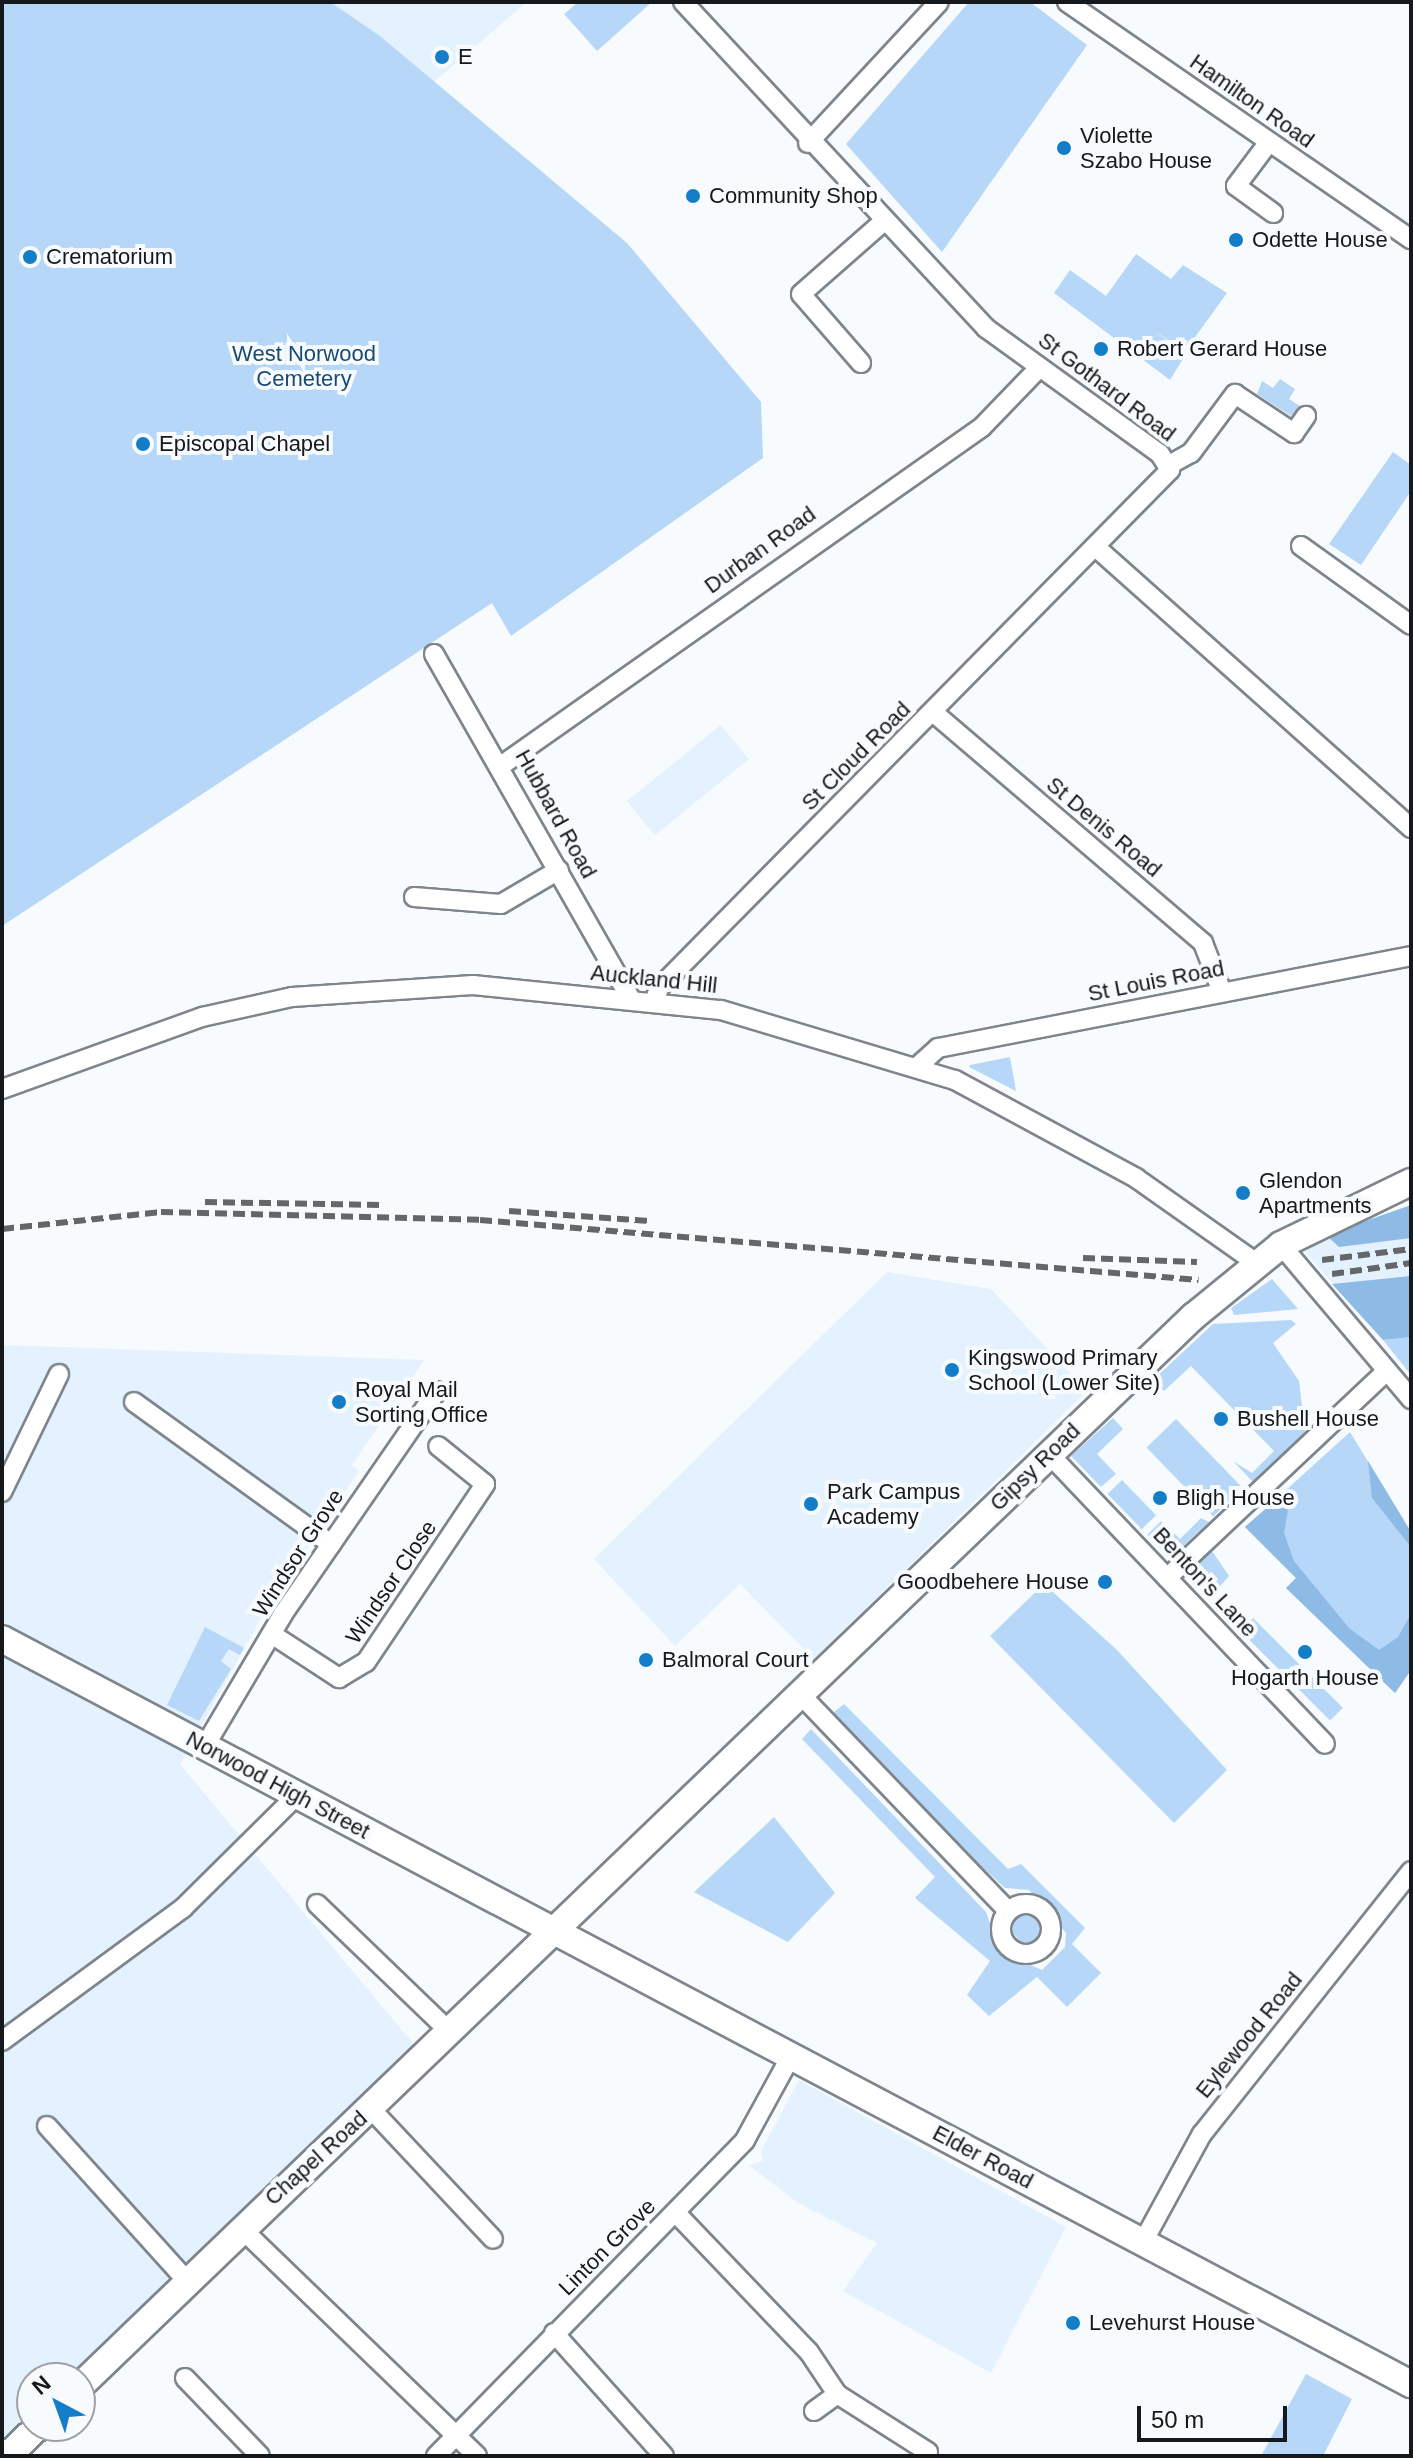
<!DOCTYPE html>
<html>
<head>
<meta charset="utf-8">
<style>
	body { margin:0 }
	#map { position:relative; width:1413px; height:2458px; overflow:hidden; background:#f8fbfe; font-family:Arial,sans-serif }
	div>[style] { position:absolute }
	.built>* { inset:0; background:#e4f2ff; transform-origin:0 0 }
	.green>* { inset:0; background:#b6d7f7; transform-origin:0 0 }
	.forest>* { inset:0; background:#8ebbe6 }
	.roads { filter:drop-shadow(2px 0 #7e858c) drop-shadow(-2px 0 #7e858c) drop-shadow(0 2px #7e858c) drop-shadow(0 -2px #7e858c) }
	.street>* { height:18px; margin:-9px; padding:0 9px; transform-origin:9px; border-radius:9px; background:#fff }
	.street>.ring { margin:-9px; padding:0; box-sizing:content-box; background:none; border:18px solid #fff; border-radius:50% }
	.secondary>* { height:26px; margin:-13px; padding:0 13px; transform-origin:13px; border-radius:13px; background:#fff }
	.rail>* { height:6px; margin-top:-3px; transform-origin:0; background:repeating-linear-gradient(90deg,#64676a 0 12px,transparent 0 18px) }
	.dots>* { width:22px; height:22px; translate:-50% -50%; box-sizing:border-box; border:4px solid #f8fbfe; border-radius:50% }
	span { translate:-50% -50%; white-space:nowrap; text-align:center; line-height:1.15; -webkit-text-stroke:8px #f8fbfe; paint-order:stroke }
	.poi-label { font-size:22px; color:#16191c }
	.left { translate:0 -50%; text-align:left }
	.right { translate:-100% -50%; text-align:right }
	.street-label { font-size:22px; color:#16191c }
	.park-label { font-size:22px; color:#184a72 }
	.frame { position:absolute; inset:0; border:4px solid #16191c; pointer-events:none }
	.north { position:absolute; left:16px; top:2362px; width:80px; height:80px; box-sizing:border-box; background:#f8fbfe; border:2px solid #9ea1a4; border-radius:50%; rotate:319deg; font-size:22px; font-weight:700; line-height:32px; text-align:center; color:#16191c }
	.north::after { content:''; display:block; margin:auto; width:28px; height:36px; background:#147dc7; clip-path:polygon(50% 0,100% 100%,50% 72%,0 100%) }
	.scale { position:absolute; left:1137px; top:2406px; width:150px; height:36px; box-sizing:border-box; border:4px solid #16191c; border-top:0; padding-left:10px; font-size:24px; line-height:28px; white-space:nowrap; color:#16191c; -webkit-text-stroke:6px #f8fbfe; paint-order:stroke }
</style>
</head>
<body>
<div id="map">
	<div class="built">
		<i style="clip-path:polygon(330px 2px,527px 2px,434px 82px)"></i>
		<i style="left:721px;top:725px;width:44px;height:121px;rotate:51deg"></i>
		<i style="clip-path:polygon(1411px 1205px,1411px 1337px,1383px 1340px,1305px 1252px,1326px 1235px)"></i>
		<i style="clip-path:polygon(887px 1272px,991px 1289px,1087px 1391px,814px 1659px,740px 1584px,675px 1646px,594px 1559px)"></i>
		<i style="clip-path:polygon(2px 1345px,424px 1360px,352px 1465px,359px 1471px,259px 1622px,180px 1764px,416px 2047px,68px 2378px,32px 2378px,32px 2412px,2px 2440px)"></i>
		<i style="clip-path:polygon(799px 2080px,1066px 2227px,991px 2373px,843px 2291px,877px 2243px,798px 2203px,749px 2165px,763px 2161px,761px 2151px)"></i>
	</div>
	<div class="green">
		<i style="clip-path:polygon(2px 2px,330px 2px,380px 36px,627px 243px,761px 402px,763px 458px,511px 636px,492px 603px,2px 926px)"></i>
		<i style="clip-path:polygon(578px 2px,652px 2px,597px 51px,564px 14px)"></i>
		<i style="clip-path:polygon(969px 2px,1030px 2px,1087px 45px,942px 252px,846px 144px)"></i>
		<i style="clip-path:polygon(1136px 254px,1171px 279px,1183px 265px,1227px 293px,1185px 351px,1154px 331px,1186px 354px,1170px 380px,1054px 293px,1070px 270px,1106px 296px)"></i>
		<i style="clip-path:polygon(1280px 379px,1295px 389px,1289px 399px,1300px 406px,1291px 416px,1257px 394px,1262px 381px,1273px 388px)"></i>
		<i style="clip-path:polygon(1393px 452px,1411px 465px,1411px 491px,1361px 565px,1329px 544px)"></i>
		<i style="clip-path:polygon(1010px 1057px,1016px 1091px,969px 1067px,970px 1065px)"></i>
		<i style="clip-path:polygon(1272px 1279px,1298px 1309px,1234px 1315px,1231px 1308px)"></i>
		<i style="clip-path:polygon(1291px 1320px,1296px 1324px,1273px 1343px,1299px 1381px,1305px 1432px,1253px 1482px,1233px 1461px,1252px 1473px,1274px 1451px,1191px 1366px,1164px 1391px,1153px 1380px,1213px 1324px)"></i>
		<i style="clip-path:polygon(1411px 1337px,1411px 1375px,1383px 1340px)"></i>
		<i style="clip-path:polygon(1113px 1418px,1123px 1429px,1097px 1454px,1116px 1474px,1101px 1487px,1071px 1456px)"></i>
		<i style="left:1176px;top:1419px;width:96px;height:41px;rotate:46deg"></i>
		<i style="clip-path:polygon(1350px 1432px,1411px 1532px,1411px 1670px,1395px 1693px,1286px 1588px,1296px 1578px,1245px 1527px)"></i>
		<i style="left:1122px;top:1480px;width:49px;height:20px;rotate:46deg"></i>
		<i style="clip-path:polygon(1201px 1518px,1209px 1522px,1170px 1558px,1147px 1535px,1161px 1521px,1180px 1539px)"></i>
		<i style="clip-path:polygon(1212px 1551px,1229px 1576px,1209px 1599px,1186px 1575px)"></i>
		<i style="clip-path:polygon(1044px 1584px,1117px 1650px,1227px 1770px,1174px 1823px,990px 1636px)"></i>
		<i style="left:1253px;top:1618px;width:127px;height:18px;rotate:45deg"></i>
		<i style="clip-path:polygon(205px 1627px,244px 1648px,240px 1655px,229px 1649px,221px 1661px,231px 1669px,199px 1721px,167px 1705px)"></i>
		<i style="clip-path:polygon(844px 1704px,1008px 1869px,1021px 1864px,1085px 1928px,1072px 1944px,1101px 1973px,1067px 2007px,1037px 1977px,989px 2016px,967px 1995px,990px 1961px,915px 1898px,935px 1877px,802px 1739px,811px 1729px,986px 1912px,1000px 1952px,1042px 1970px,1065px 1947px,1066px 1933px,1029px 1890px,1005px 1888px,943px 1831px,829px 1716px)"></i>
		<i style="clip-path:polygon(774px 1817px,835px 1893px,788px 1942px,694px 1892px)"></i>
		<i style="clip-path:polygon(1013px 1908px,1025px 1909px,1044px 1929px,1042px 1948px,1029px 1950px,1006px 1926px)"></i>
		<i style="clip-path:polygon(1306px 2374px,1352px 2399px,1323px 2456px,1261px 2456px)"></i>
	</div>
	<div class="forest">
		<i style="clip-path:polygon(1411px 1205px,1411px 1238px,1339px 1247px,1326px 1235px)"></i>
		<i style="clip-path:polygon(1411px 1276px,1411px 1337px,1383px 1340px,1332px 1284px)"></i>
		<i style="clip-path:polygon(1368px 1461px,1411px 1532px,1411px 1547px,1372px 1498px)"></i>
		<i style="clip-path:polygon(1276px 1500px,1288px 1510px,1284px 1533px,1294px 1561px,1349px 1628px,1379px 1650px,1398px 1637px,1411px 1614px,1411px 1670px,1395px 1693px,1286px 1588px,1296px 1578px,1245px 1527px)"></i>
	</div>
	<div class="roads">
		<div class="street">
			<i style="left:1067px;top:2px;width:418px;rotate:34.6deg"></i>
			<i style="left:1269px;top:142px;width:55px;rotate:126.9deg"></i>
			<i style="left:1236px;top:186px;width:46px;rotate:36.1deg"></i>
			<i style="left:808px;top:143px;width:192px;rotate:-47.1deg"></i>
			<i style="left:861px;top:363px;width:91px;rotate:-131deg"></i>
			<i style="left:801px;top:294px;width:111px;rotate:-41.3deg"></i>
			<i style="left:1169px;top:465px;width:25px;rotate:-29deg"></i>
			<i style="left:1191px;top:453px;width:74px;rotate:-53.3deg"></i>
			<i style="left:1235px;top:394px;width:71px;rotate:33.5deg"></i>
			<i style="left:1294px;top:433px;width:21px;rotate:-55deg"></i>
			<i style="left:1301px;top:546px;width:135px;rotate:35.7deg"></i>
			<i style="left:1099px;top:550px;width:418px;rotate:41.7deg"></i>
			<i style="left:434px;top:654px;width:398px;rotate:60.3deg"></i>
			<i style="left:934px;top:713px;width:354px;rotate:40.5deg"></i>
			<i style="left:1203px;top:943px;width:53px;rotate:68.8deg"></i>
			<i style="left:502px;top:765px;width:587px;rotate:-35.15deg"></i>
			<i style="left:982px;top:427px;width:83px;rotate:-46deg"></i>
			<i style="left:414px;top:897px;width:87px;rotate:4.6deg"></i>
			<i style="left:501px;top:904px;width:67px;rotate:-30.4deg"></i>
			<i style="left:654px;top:1002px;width:15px;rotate:-70deg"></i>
			<i style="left:659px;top:988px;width:728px;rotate:-45.39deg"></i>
			<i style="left:1170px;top:470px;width:19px;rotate:-122deg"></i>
			<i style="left:1160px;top:454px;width:215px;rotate:-144.1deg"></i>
			<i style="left:986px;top:328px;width:445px;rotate:-132.9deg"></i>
			<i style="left:918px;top:1066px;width:27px;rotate:-42deg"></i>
			<i style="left:938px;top:1048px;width:482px;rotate:-11deg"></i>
			<i style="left:2px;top:1089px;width:213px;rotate:-19.8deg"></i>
			<i style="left:202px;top:1017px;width:92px;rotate:-12.5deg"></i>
			<i style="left:292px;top:997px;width:181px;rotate:-3.8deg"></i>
			<i style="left:473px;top:985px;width:249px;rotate:5.8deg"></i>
			<i style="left:721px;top:1010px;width:244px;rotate:16.7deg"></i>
			<i style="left:955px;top:1080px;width:206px;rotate:28.4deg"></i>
			<i style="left:1136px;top:1178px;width:146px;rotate:35.2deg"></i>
			<i style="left:1281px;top:1245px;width:202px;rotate:49.8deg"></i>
			<i style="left:134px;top:1402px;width:243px;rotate:35.8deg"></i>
			<i style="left:1049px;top:1454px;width:400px;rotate:46.4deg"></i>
			<i style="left:2px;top:1492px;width:131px;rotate:-64.2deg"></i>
			<i style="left:1167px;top:1578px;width:302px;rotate:-43.3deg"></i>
			<i style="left:273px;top:1635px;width:79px;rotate:33.1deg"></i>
			<i style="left:339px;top:1678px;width:31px;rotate:-31deg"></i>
			<i style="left:366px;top:1662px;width:214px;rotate:-56.2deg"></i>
			<i style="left:485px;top:1484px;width:60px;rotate:-141deg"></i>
			<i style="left:799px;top:1693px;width:298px;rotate:46.2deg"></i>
			<i style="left:205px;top:1746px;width:153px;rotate:-59.4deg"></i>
			<i style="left:283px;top:1614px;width:271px;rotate:-55.4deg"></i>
			<i class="ring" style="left:1001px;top:1904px;width:32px;height:32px"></i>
			<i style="left:317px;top:1904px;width:183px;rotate:43.9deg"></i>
			<i style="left:2px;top:2041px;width:225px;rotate:-36.3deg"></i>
			<i style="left:183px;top:1908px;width:161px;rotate:-44.7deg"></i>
			<i style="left:371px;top:2109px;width:178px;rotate:46.8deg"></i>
			<i style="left:47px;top:2126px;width:210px;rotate:47.9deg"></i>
			<i style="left:676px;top:2213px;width:192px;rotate:46.3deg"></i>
			<i style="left:809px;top:2352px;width:50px;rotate:56.3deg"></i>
			<i style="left:837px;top:2394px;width:108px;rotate:32.5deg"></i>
			<i style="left:241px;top:2228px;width:328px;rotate:44deg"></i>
			<i style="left:1143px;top:2242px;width:123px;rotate:-61.4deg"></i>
			<i style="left:1202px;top:2134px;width:336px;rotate:-51.5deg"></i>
			<i style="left:554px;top:2333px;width:165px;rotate:48.2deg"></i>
			<i style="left:185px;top:2378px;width:108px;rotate:46.1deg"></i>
			<i style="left:814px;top:2411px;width:29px;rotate:-36deg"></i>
			<i style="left:436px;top:2456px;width:442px;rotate:-45.6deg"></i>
			<i style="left:745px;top:2140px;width:96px;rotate:-61.3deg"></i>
		</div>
		<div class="secondary">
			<i style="left:2px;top:1639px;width:1594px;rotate:27.87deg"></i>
			<i style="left:80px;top:2386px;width:1545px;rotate:-43.85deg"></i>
			<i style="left:1194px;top:1316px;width:112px;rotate:-39.2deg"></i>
			<i style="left:1281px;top:1245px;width:144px;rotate:-25.9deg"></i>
			<i style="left:7px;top:2456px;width:44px;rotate:-43.2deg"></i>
		</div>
	</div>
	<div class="rail">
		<i style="left:205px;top:1202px;width:176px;rotate:1deg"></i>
		<i style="left:509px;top:1211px;width:140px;rotate:4.1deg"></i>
		<i style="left:2px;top:1229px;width:160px;rotate:-6.1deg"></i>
		<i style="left:161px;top:1212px;width:319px;rotate:1.4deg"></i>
		<i style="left:480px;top:1220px;width:721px;rotate:4.78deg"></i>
		<i style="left:1083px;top:1258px;width:114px;rotate:2deg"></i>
		<i style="left:1322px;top:1260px;width:90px;rotate:-7deg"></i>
		<i style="left:1332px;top:1274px;width:80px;rotate:-7.9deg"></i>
	</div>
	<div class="dots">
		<i style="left:442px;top:57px;background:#147dc7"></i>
		<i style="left:1064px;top:148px;background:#147dc7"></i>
		<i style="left:693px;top:196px;background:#147dc7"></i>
		<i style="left:1236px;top:240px;background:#147dc7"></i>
		<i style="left:30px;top:257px;background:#147dc7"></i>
		<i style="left:1101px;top:349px;background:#147dc7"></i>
		<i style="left:143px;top:444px;background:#147dc7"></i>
		<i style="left:1243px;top:1193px;background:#147dc7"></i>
		<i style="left:952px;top:1370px;background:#147dc7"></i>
		<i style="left:339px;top:1402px;background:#147dc7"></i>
		<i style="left:1221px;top:1419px;background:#147dc7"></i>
		<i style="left:1160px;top:1498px;background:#147dc7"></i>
		<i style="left:811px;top:1504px;background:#147dc7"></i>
		<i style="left:1105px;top:1582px;background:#147dc7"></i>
		<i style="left:1305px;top:1652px;background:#147dc7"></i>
		<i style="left:646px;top:1660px;background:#147dc7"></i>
		<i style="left:1073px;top:2323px;background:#147dc7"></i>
	</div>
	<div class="poi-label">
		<span class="left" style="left:458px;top:57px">E</span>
		<span class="left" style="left:1080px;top:148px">Violette<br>Szabo House</span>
		<span class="left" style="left:709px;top:196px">Community Shop</span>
		<span class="left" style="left:1252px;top:240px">Odette House</span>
		<span class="left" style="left:46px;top:257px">Crematorium</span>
		<span class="left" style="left:1117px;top:349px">Robert Gerard House</span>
		<span class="left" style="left:159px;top:444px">Episcopal Chapel</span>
		<span class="left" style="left:1259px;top:1193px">Glendon<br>Apartments</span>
		<span class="left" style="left:968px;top:1370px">Kingswood Primary<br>School (Lower Site)</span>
		<span class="left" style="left:355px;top:1402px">Royal Mail<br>Sorting Office</span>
		<span class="left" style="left:1237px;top:1419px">Bushell House</span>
		<span class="left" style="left:827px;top:1504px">Park Campus<br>Academy</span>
		<span class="left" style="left:1176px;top:1498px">Bligh House</span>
		<span class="right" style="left:1089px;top:1582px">Goodbehere House</span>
		<span class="left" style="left:662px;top:1660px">Balmoral Court</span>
		<span style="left:1305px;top:1678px">Hogarth House</span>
		<span class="left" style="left:1089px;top:2323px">Levehurst House</span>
	</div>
	<div class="street-label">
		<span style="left:1252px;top:101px;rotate:35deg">Hamilton Road</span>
		<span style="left:1107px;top:387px;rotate:37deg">St Gothard Road</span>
		<span style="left:760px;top:550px;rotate:-36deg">Durban Road</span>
		<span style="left:856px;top:756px;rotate:-45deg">St Cloud Road</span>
		<span style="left:556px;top:814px;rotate:61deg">Hubbard Road</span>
		<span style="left:1104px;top:827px;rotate:40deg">St Denis Road</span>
		<span style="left:654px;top:979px;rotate:6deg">Auckland Hill</span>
		<span style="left:1156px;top:981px;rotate:-11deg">St Louis Road</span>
		<span style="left:1035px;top:1467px;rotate:-44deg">Gipsy Road</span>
		<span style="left:298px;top:1553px;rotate:-57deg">Windsor Grove</span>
		<span style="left:391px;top:1582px;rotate:-56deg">Windsor Close</span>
		<span style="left:1205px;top:1582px;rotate:47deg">Benton's Lane</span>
		<span style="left:278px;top:1785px;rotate:28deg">Norwood High Street</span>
		<span style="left:1249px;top:2035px;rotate:-51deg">Eylewood Road</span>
		<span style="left:983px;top:2157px;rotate:28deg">Elder Road</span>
		<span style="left:316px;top:2158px;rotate:-42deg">Chapel Road</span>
		<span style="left:607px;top:2247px;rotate:-45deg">Linton Grove</span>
	</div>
	<div class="park-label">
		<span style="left:304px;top:366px">West Norwood<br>Cemetery</span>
	</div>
	<div class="frame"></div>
	<div class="north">N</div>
	<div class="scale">50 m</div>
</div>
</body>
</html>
